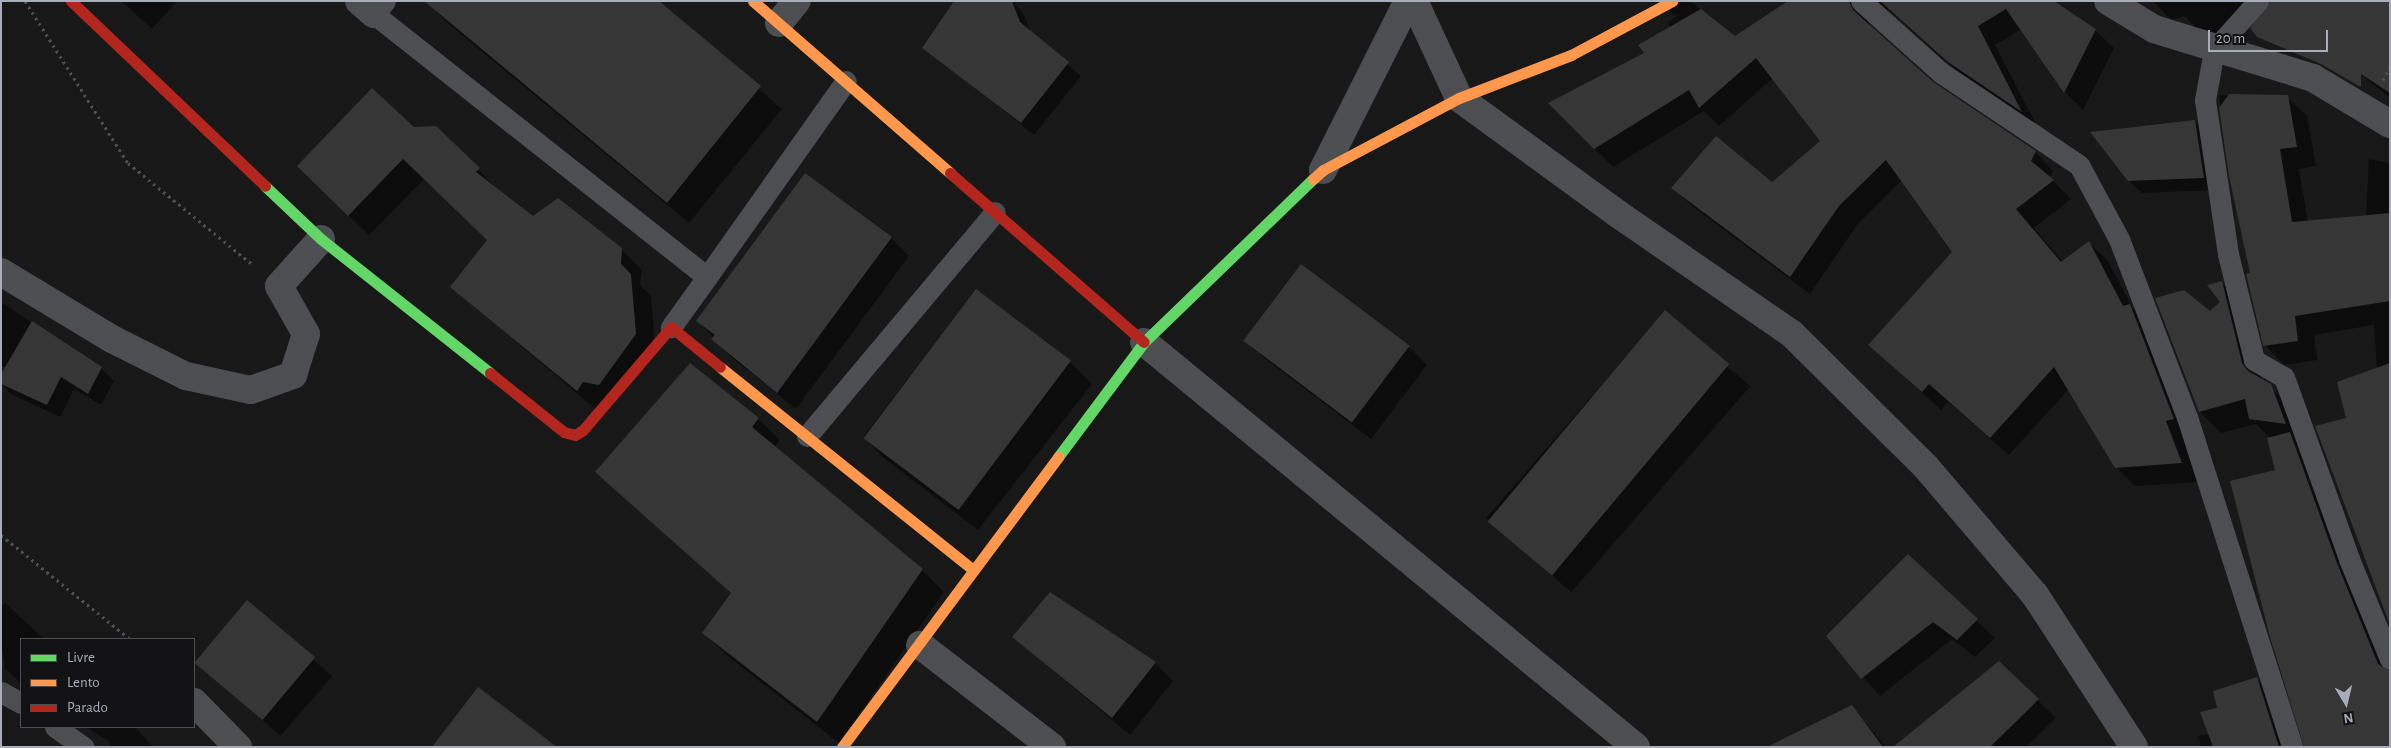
<!DOCTYPE html>
<html>
<head>
<meta charset="utf-8">
<style>
	body { margin:0 }
	#map { position:relative; width:2391px; height:748px; overflow:hidden; background:#181818; font-family:"Alegreya Sans",sans-serif }
	div>[style] { position:absolute }
	.shadow>* { inset:0; background:#0007; transform-origin:0 0 }
	.building>* { inset:0; background:#363637; transform-origin:0 0 }
	.path>* { height:3px; margin-top:-1.5px; transform-origin:0; background:repeating-linear-gradient(90deg,#4e4f53 0 2.5px,transparent 0 6.5px) }
	.lane>* { height:21px; margin:-10.5px; padding:0 10.5px; transform-origin:10.5px; border-radius:10.5px; background:#4c4e51 }
	.street>* { height:28px; margin:-14px; padding:0 14px; transform-origin:14px; border-radius:14px; background:#4c4e51 }
	.fast>* { height:11px; margin:-5.5px; padding:0 5.5px; transform-origin:5.5px; border-radius:5.5px; background:#63d668 }
	.slow>* { height:11px; margin:-5.5px; padding:0 5.5px; transform-origin:5.5px; border-radius:5.5px; background:#ff974d }
	.jam>* { height:11px; margin:-5.5px; padding:0 5.5px; transform-origin:5.5px; border-radius:5.5px; background:#b3261e }
	span { translate:-50% -50%; white-space:nowrap; text-align:center; line-height:1.15; -webkit-text-stroke:4px #121214; paint-order:stroke }
	.frame { position:absolute; inset:0; border:2px solid #a8adba; pointer-events:none }
	.legend { position:absolute; left:20px; top:638px; width:175px; height:90px; box-sizing:border-box; background:#121214; border:1px solid #4e5056; margin:0; padding:6px 9px; list-style:none; font-size:15px; color:#a8adba }
	.legend li { display:flex; align-items:center; gap:10px; height:25px }
	.legend b { width:25px; border:1px solid #4e5056 }
	.north { position:absolute; left:2321px; top:678px; width:50px; height:50px; -webkit-text-stroke:4px #121214; paint-order:stroke; rotate:171deg; font-size:14px; font-weight:700; line-height:20px; text-align:center; color:#a8adba }
	.north::after { content:''; display:block; margin:auto; width:18px; height:22px; background:#a8adba; clip-path:polygon(50% 0,100% 100%,50% 72%,0 100%) }
	.scale { position:absolute; left:2208px; top:30px; width:120px; height:22px; box-sizing:border-box; border:2px solid #a8adba; border-top:0; padding-left:6px; font-size:15px; line-height:18px; white-space:nowrap; color:#a8adba; -webkit-text-stroke:4px #121214; paint-order:stroke }
</style>
</head>
<body>
<div id="map">
	<div class="shadow">
		<i style="clip-path:polygon(121px 1px,177px 1px,152px 29px)"></i>
		<i style="clip-path:polygon(657px 1px,782px 109px,689px 223px,451px 26px,429px 4px)"></i>
		<i style="clip-path:polygon(1012px 1px,1023px 13px,1031px 33px,1081px 76px,1034px 135px,924px 47px)"></i>
		<i style="clip-path:polygon(1660px 1px,1690px 1px,1735px 38px,1845px 1px,2052px 1px,2095px 30px,2114px 48px,2083px 110px,2065px 92px,2021px 29px,1995px 45px,2038px 128px,1968px 81px,1889px 10px,1876px 7px,1867px 18px,1870px 28px,1931px 82px,2035px 152px,2053px 171px,2050px 178px,2071px 199px,2034px 228px,2063px 262px,2089px 243px,2108px 261px,2132px 307px,2149px 324px,2199px 482px,2135px 486px,2116px 467px,2069px 389px,2009px 455px,1948px 402px,1941px 410px,1870px 345px,1953px 252px,1902px 180px,1857px 225px,1810px 294px,1692px 206px,1673px 188px,1772px 184px,1822px 141px,1773px 78px,1719px 126px,1704px 111px,1613px 167px,1594px 148px,1646px 54px,1670px 28px,1668px 22px,1681px 14px,1674px 15px)"></i>
		<i style="clip-path:polygon(2153px 1px,2251px 1px,2210px 43px,2185px 16px,2171px 20px)"></i>
		<i style="clip-path:polygon(2390px 1px,2390px 98px,2350px 65px)"></i>
		<i style="clip-path:polygon(2220px 95px,2287px 97px,2307px 116px,2316px 166px,2299px 169px,2308px 222px,2366px 217px,2369px 159px,2390px 163px,2390px 622px,2316px 426px,2347px 418px,2377px 369px,2374px 325px,2314px 335px,2317px 360px,2284px 365px,2265px 345px,2230px 118px,2219px 101px)"></i>
		<i style="clip-path:polygon(2195px 121px,2208px 134px,2216px 190px,2142px 193px,2128px 180px)"></i>
		<i style="clip-path:polygon(436px 127px,498px 190px,533px 218px,621px 249px,642px 270px,640px 285px,651px 296px,656px 355px,598px 411px,451px 287px,489px 240px,424px 179px,369px 235px,319px 186px,413px 129px)"></i>
		<i style="clip-path:polygon(805px 175px,891px 238px,909px 256px,796px 409px,731px 357px,698px 321px)"></i>
		<i style="clip-path:polygon(2221px 282px,2243px 304px,2262px 380px,2293px 407px,2390px 663px,2390px 747px,2276px 471px,2270px 438px,2256px 424px,2221px 433px,2200px 412px,2210px 313px,2222px 302px)"></i>
		<i style="clip-path:polygon(976px 291px,1070px 362px,1092px 384px,978px 530px,884px 458px,863px 437px)"></i>
		<i style="clip-path:polygon(1px 302px,101px 368px,114px 381px,101px 405px,74px 389px,60px 417px,11px 394px,1px 384px,6px 368px,1px 365px)"></i>
		<i style="left:1665px;top:312px;width:113px;height:273px;rotate:41deg"></i>
		<i style="clip-path:polygon(1246px 340px,1409px 347px,1427px 365px,1371px 439px,1264px 358px)"></i>
		<i style="clip-path:polygon(758px 419px,780px 440px,774px 448px,922px 570px,944px 592px,839px 743px,725px 654px,704px 633px,732px 594px,597px 472px)"></i>
		<i style="clip-path:polygon(1908px 556px,1995px 638px,1975px 657px,1952px 639px,1880px 696px,1828px 636px)"></i>
		<i style="clip-path:polygon(1050px 594px,1155px 663px,1173px 681px,1130px 735px,1013px 637px)"></i>
		<i style="left:247px;top:602px;width:113px;height:79px;rotate:41deg"></i>
		<i style="clip-path:polygon(5px 603px,44px 639px,21px 639px,21px 683px,5px 669px,1px 640px,1px 606px)"></i>
		<i style="clip-path:polygon(1999px 663px,2056px 718px,2026px 747px,1895px 747px)"></i>
		<i style="clip-path:polygon(2256px 679px,2277px 699px,2293px 747px,2201px 747px,2198px 736px,2209px 734px,2218px 708px)"></i>
		<i style="clip-path:polygon(1852px 707px,1886px 747px,1770px 747px)"></i>
		<i style="clip-path:polygon(86px 727px,135px 727px,153px 747px,112px 747px,107px 740px)"></i>
	</div>
	<div class="building">
		<i style="clip-path:polygon(424px 1px,659px 1px,761px 86px,667px 203px)"></i>
		<i style="clip-path:polygon(954px 1px,1012px 1px,1020px 22px,1069px 62px,1021px 123px,922px 48px)"></i>
		<i style="clip-path:polygon(1788px 1px,1849px 1px,1853px 10px,1932px 81px,2036px 151px,2031px 161px,2054px 180px,2016px 209px,2061px 262px,2089px 241px,2123px 306px,2130px 304px,2174px 419px,2166px 421px,2182px 463px,2115px 468px,2054px 367px,1990px 438px,1929px 384px,1922px 392px,1868px 345px,1952px 252px,1886px 160px,1839px 206px,1790px 277px,1671px 188px,1716px 136px,1772px 182px,1820px 141px,1756px 58px,1699px 108px,1689px 90px,1594px 149px,1548px 103px,1644px 53px,1638px 45px,1701px 9px,1735px 36px)"></i>
		<i style="clip-path:polygon(1880px 1px,2054px 1px,2096px 29px,2064px 93px,2006px 9px,1978px 26px,2022px 112px,1948px 62px)"></i>
		<i style="clip-path:polygon(2270px 1px,2390px 1px,2390px 93px,2361px 74px,2361px 87px,2321px 64px,2257px 37px,2250px 28px)"></i>
		<i style="clip-path:polygon(372px 88px,414px 127px,436px 126px,480px 168px,476px 172px,533px 216px,558px 198px,622px 248px,621px 264px,631px 274px,636px 334px,599px 385px,583px 382px,577px 391px,450px 287px,487px 240px,403px 159px,348px 216px,297px 166px)"></i>
		<i style="clip-path:polygon(2229px 94px,2288px 95px,2297px 147px,2280px 149px,2292px 222px,2390px 213px,2390px 301px,2295px 316px,2298px 341px,2263px 346px,2246px 274px,2250px 273px,2229px 176px,2219px 108px)"></i>
		<i style="clip-path:polygon(2195px 120px,2204px 178px,2128px 181px,2090px 132px)"></i>
		<i style="clip-path:polygon(805px 173px,892px 237px,777px 393px,711px 339px,715px 335px,696px 321px)"></i>
		<i style="left:1301px;top:264px;width:136px;height:96px;rotate:37deg"></i>
		<i style="clip-path:polygon(2222px 281px,2242px 363px,2248px 371px,2271px 384px,2286px 424px,2249px 419px,2245px 399px,2199px 412px,2155px 298px,2184px 290px,2210px 311px,2220px 302px,2207px 285px)"></i>
		<i style="left:976px;top:289px;width:119px;height:187px;rotate:37deg"></i>
		<i style="left:1665px;top:310px;width:84px;height:276px;rotate:40deg"></i>
		<i style="clip-path:polygon(32px 321px,102px 367px,88px 394px,61px 377px,47px 405px,1px 384px,1px 374px)"></i>
		<i style="clip-path:polygon(690px 363px,759px 418px,752px 427px,923px 569px,817px 722px,702px 633px,731px 593px,595px 472px)"></i>
		<i style="clip-path:polygon(2390px 363px,2390px 625px,2315px 426px,2346px 418px,2337px 382px)"></i>
		<i style="clip-path:polygon(2290px 432px,2337px 563px,2378px 664px,2390px 671px,2390px 747px,2304px 747px,2270px 637px,2230px 481px,2275px 470px,2267px 438px)"></i>
		<i style="clip-path:polygon(1908px 554px,1978px 619px,1957px 640px,1933px 622px,1861px 679px,1826px 636px)"></i>
		<i style="clip-path:polygon(1050px 592px,1156px 662px,1112px 718px,1012px 637px)"></i>
		<i style="left:247px;top:600px;width:89px;height:82px;rotate:40deg"></i>
		<i style="clip-path:polygon(1999px 661px,2039px 699px,1990px 747px,1893px 747px)"></i>
		<i style="clip-path:polygon(2257px 677px,2279px 747px,2213px 747px,2200px 712px,2217px 708px,2213px 691px)"></i>
		<i style="clip-path:polygon(478px 687px,557px 747px,432px 747px)"></i>
		<i style="clip-path:polygon(1852px 705px,1883px 747px,1767px 747px)"></i>
	</div>
	<div class="path">
		<i style="left:25px;top:1px;width:192px;rotate:57.6deg"></i>
		<i style="left:128px;top:163px;width:161px;rotate:39.2deg"></i>
		<i style="left:2383px;top:80px;width:15px;rotate:-62deg"></i>
		<i style="left:1px;top:535px;width:166px;rotate:38.9deg"></i>
	</div>
	<div class="lane">
		<i style="left:385px;top:1px;width:17px;rotate:130deg"></i>
		<i style="left:374px;top:14px;width:424px;rotate:38.3deg"></i>
		<i style="left:707px;top:277px;width:62px;rotate:125.8deg"></i>
		<i style="left:1861px;top:1px;width:106px;rotate:41.9deg"></i>
		<i style="left:1940px;top:72px;width:167px;rotate:33.8deg"></i>
		<i style="left:2079px;top:165px;width:84px;rotate:61.6deg"></i>
		<i style="left:2119px;top:239px;width:191px;rotate:69.1deg"></i>
		<i style="left:2187px;top:417px;width:346px;rotate:72.3deg"></i>
		<i style="left:2258px;top:1px;width:66px;rotate:131.9deg"></i>
		<i style="left:2214px;top:50px;width:51px;rotate:100.2deg"></i>
		<i style="left:2205px;top:100px;width:156px;rotate:81.5deg"></i>
		<i style="left:2228px;top:254px;width:109px;rotate:76.2deg"></i>
		<i style="left:2254px;top:360px;width:34px;rotate:30deg"></i>
		<i style="left:2284px;top:377px;width:193px;rotate:70.3deg"></i>
		<i style="left:2349px;top:559px;width:108px;rotate:67.7deg"></i>
		<i style="left:707px;top:277px;width:240px;rotate:-54.7deg"></i>
		<i style="left:807px;top:436px;width:292px;rotate:-50deg"></i>
		<i style="left:1px;top:692px;width:23px;rotate:29deg"></i>
		<i style="left:55px;top:727px;width:35px;rotate:35deg"></i>
	</div>
	<div class="street">
		<i style="left:359px;top:1px;width:20px;rotate:41deg"></i>
		<i style="left:1414px;top:1px;width:107px;rotate:65.1deg"></i>
		<i style="left:1459px;top:98px;width:197px;rotate:36.1deg"></i>
		<i style="left:1618px;top:214px;width:211px;rotate:34.6deg"></i>
		<i style="left:1792px;top:334px;width:189px;rotate:44.8deg"></i>
		<i style="left:1926px;top:467px;width:168px;rotate:49.6deg"></i>
		<i style="left:2035px;top:595px;width:181px;rotate:56.9deg"></i>
		<i style="left:2108px;top:1px;width:54px;rotate:31.3deg"></i>
		<i style="left:2154px;top:29px;width:166px;rotate:17.1deg"></i>
		<i style="left:2313px;top:78px;width:90px;rotate:30.9deg"></i>
		<i style="left:779px;top:23px;width:28px;rotate:-51deg"></i>
		<i style="left:1323px;top:170px;width:189px;rotate:-63.3deg"></i>
		<i style="left:1px;top:272px;width:130px;rotate:31.1deg"></i>
		<i style="left:112px;top:339px;width:83px;rotate:26.6deg"></i>
		<i style="left:186px;top:376px;width:66px;rotate:12.2deg"></i>
		<i style="left:251px;top:390px;width:45px;rotate:-19.7deg"></i>
		<i style="left:293px;top:375px;width:43px;rotate:-72.4deg"></i>
		<i style="left:306px;top:334px;width:55px;rotate:-119.4deg"></i>
		<i style="left:279px;top:286px;width:63px;rotate:-48.2deg"></i>
		<i style="left:1144px;top:342px;width:637px;rotate:39.46deg"></i>
		<i style="left:920px;top:645px;width:167px;rotate:37.7deg"></i>
		<i style="left:194px;top:702px;width:63px;rotate:45.6deg"></i>
	</div>
	<div class="fast">
		<i style="left:265px;top:186px;width:77px;rotate:43.4deg"></i>
		<i style="left:321px;top:239px;width:216px;rotate:38.4deg"></i>
		<i style="left:1058px;top:457px;width:144px;rotate:-53.2deg"></i>
		<i style="left:1144px;top:342px;width:235px;rotate:-44deg"></i>
	</div>
	<div class="slow">
		<i style="left:753px;top:1px;width:262px;rotate:41.1deg"></i>
		<i style="left:1313px;top:179px;width:13px;rotate:-42deg"></i>
		<i style="left:1323px;top:170px;width:154px;rotate:-27.9deg"></i>
		<i style="left:1459px;top:98px;width:120px;rotate:-21deg"></i>
		<i style="left:1571px;top:55px;width:115px;rotate:-28.1deg"></i>
		<i style="left:720px;top:367px;width:323px;rotate:38.7deg"></i>
		<i style="left:842px;top:747px;width:362px;rotate:-53.3deg"></i>
	</div>
	<div class="jam">
		<i style="left:71px;top:1px;width:268px;rotate:43.6deg"></i>
		<i style="left:950px;top:173px;width:257px;rotate:41.1deg"></i>
		<i style="left:490px;top:373px;width:95px;rotate:38.6deg"></i>
		<i style="left:564px;top:432px;width:11px;rotate:15deg"></i>
		<i style="left:575px;top:435px;width:9px;rotate:-32deg"></i>
		<i style="left:583px;top:430px;width:135px;rotate:-49.5deg"></i>
		<i style="left:671px;top:327px;width:63px;rotate:39.2deg"></i>
	</div>
	<div class="frame"></div>
	<ul class="legend">
	<li><b style="height:6px;background:#63d668"></b>Livre</li>
	<li><b style="height:6px;background:#ff974d"></b>Lento</li>
	<li><b style="height:6px;background:#b3261e"></b>Parado</li>
	</ul>
	<div class="north">N</div>
	<div class="scale">20 m</div>
</div>
</body>
</html>
